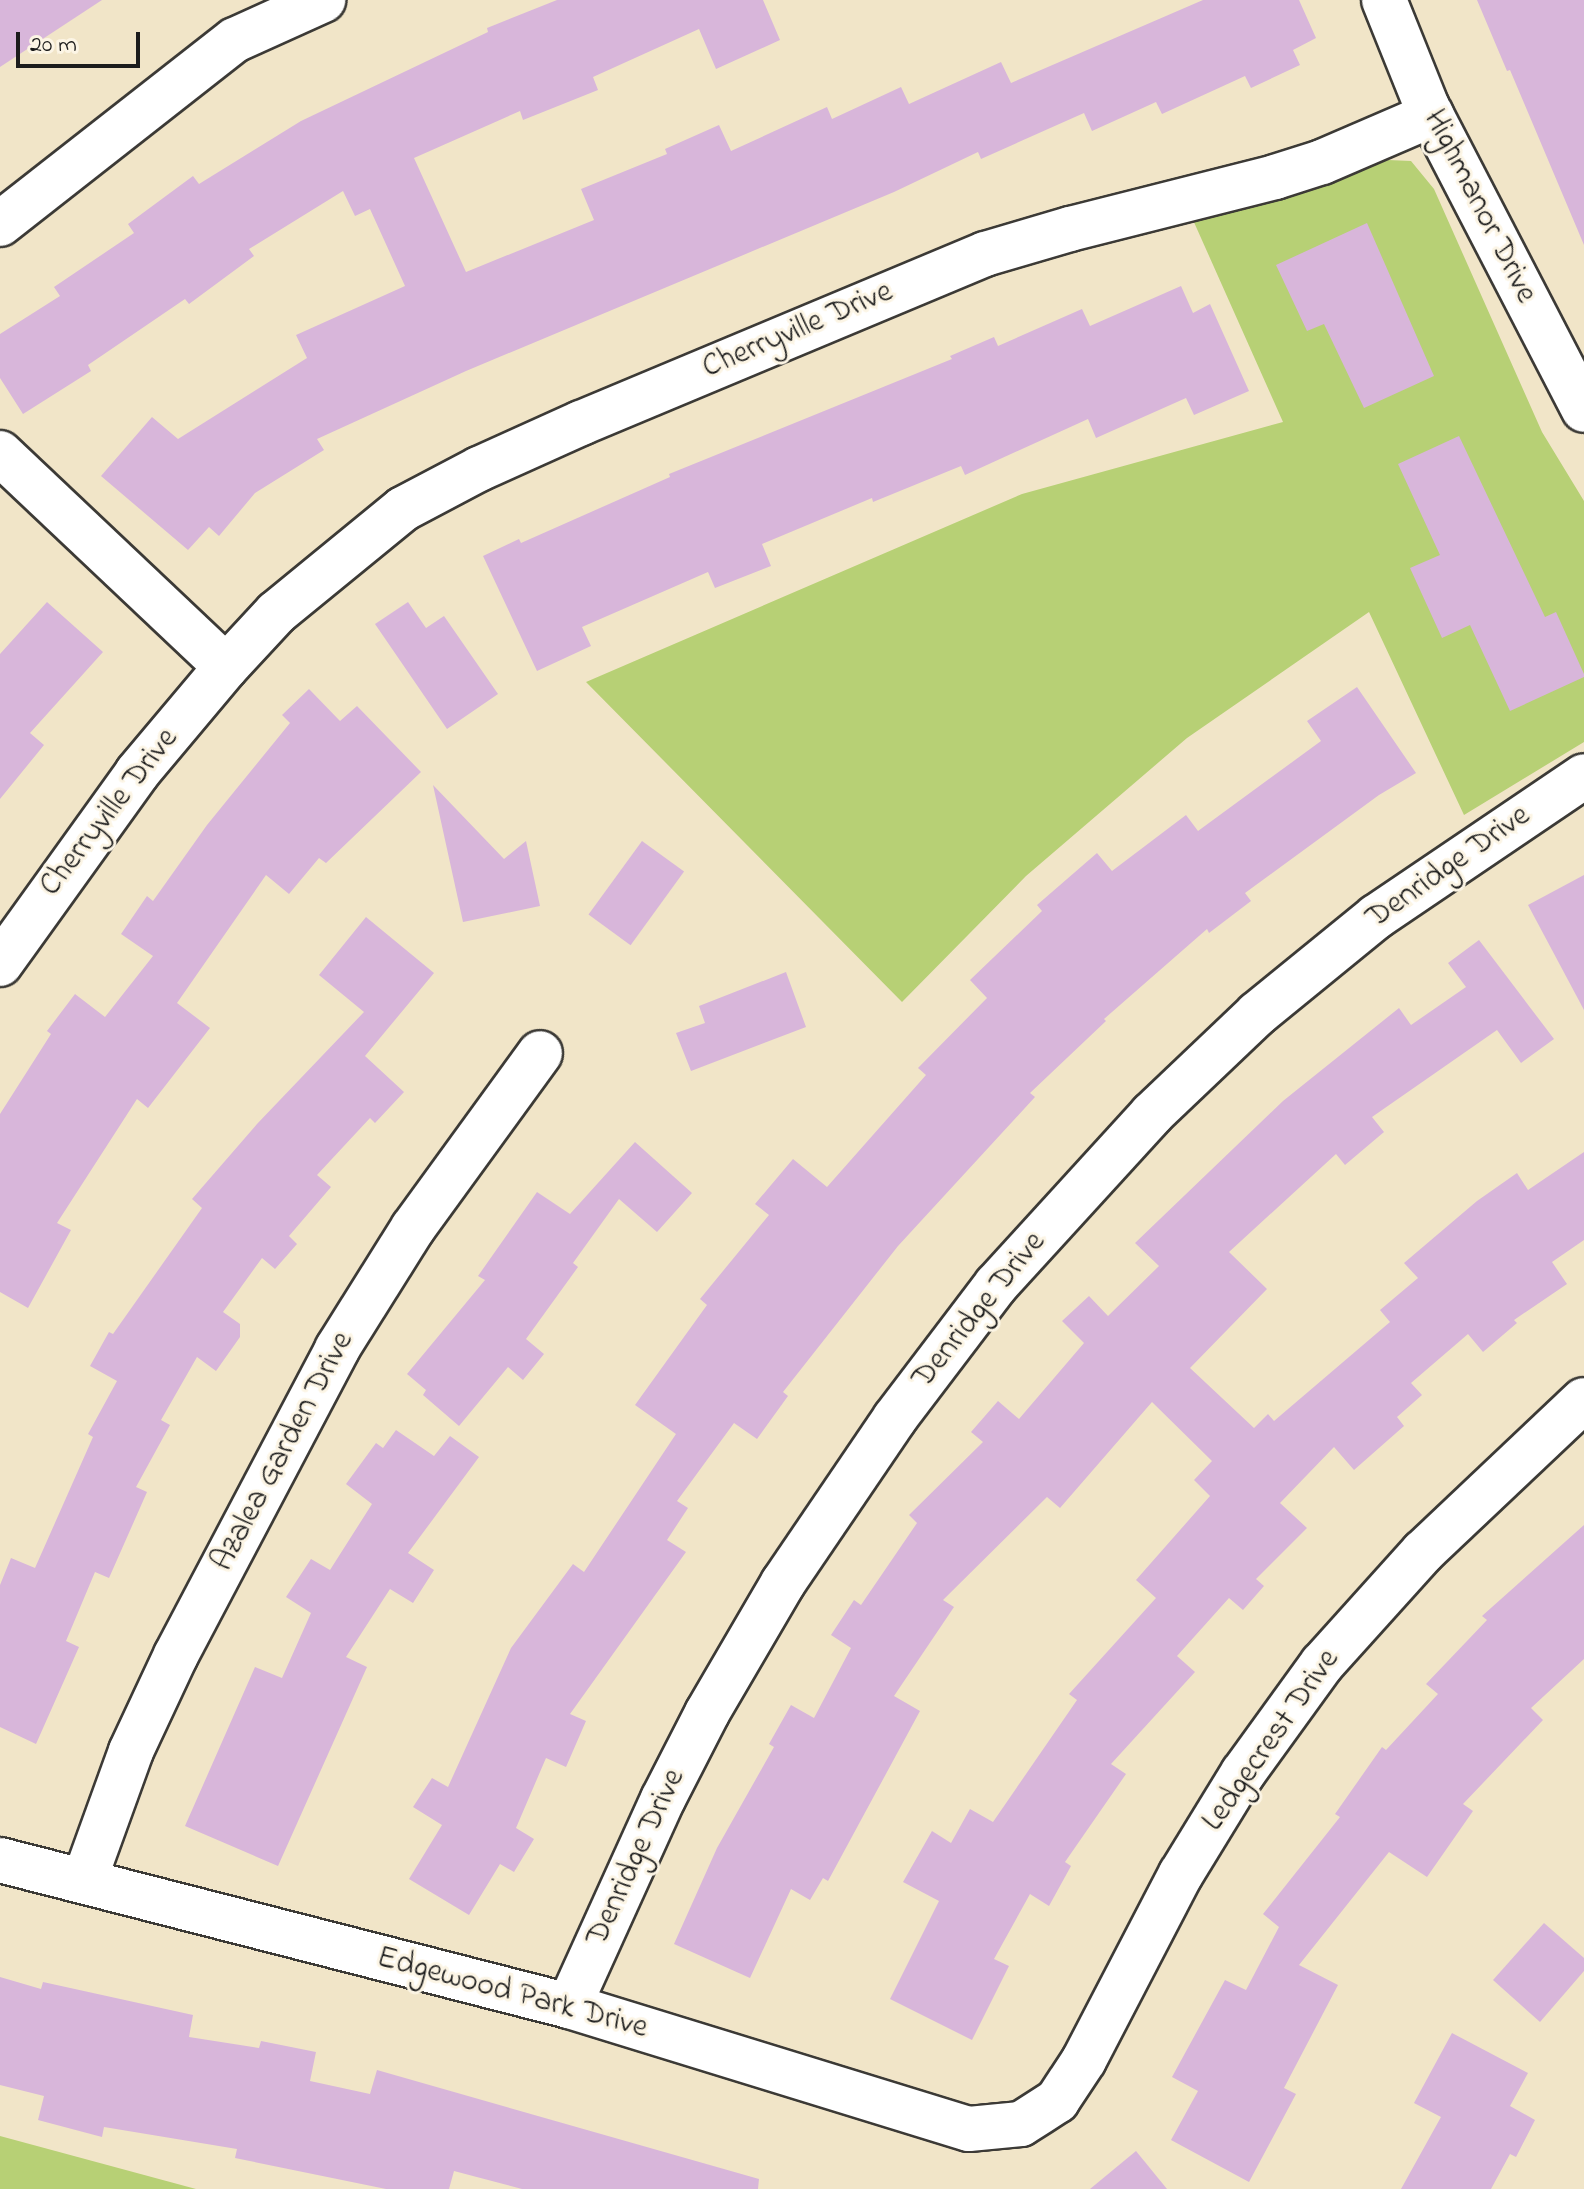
<!DOCTYPE html>
<html>
<head>
<meta charset="utf-8">
<style>
	body { margin:0 }
	#map { position:relative; width:1584px; height:2189px; overflow:hidden; background:#f1e5c8; font-family:"Indie Flower",sans-serif }
	div>[style] { position:absolute }
	.green>* { inset:0; background:#b7d075 }
	.building>* { inset:0; background:#d8b6da; transform-origin:0 0 }
	.roads { filter:drop-shadow(2px 0 #3c3a36) drop-shadow(-2px 0 #3c3a36) drop-shadow(0 2px #3c3a36) drop-shadow(0 -2px #3c3a36) }
	.minor>* { height:44px; margin:-22px; padding:0 22px; transform-origin:22px; border-radius:22px; background:#fff }
	span { translate:-50% -50%; white-space:nowrap; text-align:center; line-height:1.15; -webkit-text-stroke:6px #fcf5e5; paint-order:stroke }
	.street-label { font-size:32px; color:#1c1c1c }
	.scale { position:absolute; left:16px; top:32px; width:124px; height:36px; box-sizing:border-box; border:4px solid #1c1c1c; border-top:0; padding-left:10px; font-size:24px; line-height:28px; white-space:nowrap; color:#1c1c1c; -webkit-text-stroke:6px #fcf5e5; paint-order:stroke }
</style>
</head>
<body>
<div id="map">
	<div class="green">
		<i style="clip-path:polygon(1388px 160px,1411px 161px,1434px 189px,1542px 432px,1584px 501px,1584px 742px,1464px 815px,1369px 612px,1187px 738px,1026px 876px,902px 1002px,586px 682px,1022px 494px,1283px 422px,1193px 220px)"></i>
		<i style="clip-path:polygon(0 2136px,196px 2189px,0 2189px)"></i>
	</div>
	<div class="building">
		<i style="clip-path:polygon(0 0,102px 0,0 67px)"></i>
		<i style="clip-path:polygon(557px 0,763px 0,780px 40px,716px 69px,699px 29px,593px 77px,598px 90px,523px 120px,520px 111px,414px 158px,466px 272px,594px 220px,581px 189px,667px 154px,665px 149px,719px 125px,731px 151px,827px 107px,832px 119px,901px 87px,909px 104px,1001px 62px,1011px 83px,1203px 0,1299px 0,1316px 38px,1293px 50px,1300px 65px,1251px 88px,1245px 76px,1162px 114px,1156px 102px,1092px 131px,1084px 113px,981px 159px,978px 152px,894px 192px,466px 371px,317px 439px,324px 450px,255px 493px,219px 536px,209px 527px,188px 550px,101px 476px,152px 417px,178px 439px,307px 358px,296px 335px,405px 286px,370px 209px,355px 216px,343px 191px,249px 249px,254px 256px,189px 304px,185px 299px,88px 365px,91px 371px,23px 414px,0 378px,0 334px,60px 296px,54px 287px,134px 233px,128px 224px,193px 176px,199px 184px,301px 121px,488px 32px,487px 28px)"></i>
		<i style="clip-path:polygon(1477px 0,1584px 0,1584px 245px,1510px 70px,1507px 71px)"></i>
		<i style="clip-path:polygon(1367px 223px,1434px 376px,1364px 408px,1324px 324px,1307px 331px,1276px 265px)"></i>
		<i style="clip-path:polygon(1181px 286px,1193px 313px,1210px 304px,1249px 391px,1194px 415px,1186px 398px,1096px 438px,1088px 419px,965px 475px,961px 466px,873px 502px,872px 498px,762px 544px,771px 566px,715px 588px,708px 572px,582px 627px,591px 646px,537px 671px,483px 556px,519px 539px,521px 543px,670px 477px,669px 474px,952px 359px,950px 356px,994px 337px,998px 346px,1082px 309px,1090px 326px)"></i>
		<i style="clip-path:polygon(1459px 436px,1545px 617px,1556px 612px,1584px 674px,1584px 677px,1510px 711px,1470px 625px,1442px 638px,1410px 568px,1440px 555px,1398px 464px)"></i>
		<i style="clip-path:polygon(47px 602px,103px 652px,30px 733px,44px 745px,0 799px,0 654px)"></i>
		<i style="clip-path:polygon(408px 602px,426px 628px,444px 616px,498px 694px,447px 729px,375px 624px)"></i>
		<i style="clip-path:polygon(1357px 687px,1416px 773px,1379px 795px,1245px 893px,1251px 901px,1209px 933px,1207px 929px,1104px 1019px,1106px 1021px,1030px 1093px,1035px 1097px,898px 1246px,783px 1392px,788px 1396px,757px 1439px,734px 1423px,677px 1501px,688px 1508px,667px 1540px,686px 1552px,570px 1714px,586px 1721px,566px 1767px,546px 1758px,516px 1828px,534px 1839px,514px 1872px,500px 1864px,469px 1915px,409px 1879px,442px 1825px,413px 1807px,432px 1778px,448px 1787px,511px 1648px,573px 1564px,584px 1572px,676px 1434px,635px 1405px,707px 1305px,700px 1299px,769px 1215px,755px 1204px,793px 1159px,827px 1187px,926px 1075px,918px 1068px,987px 998px,970px 980px,1042px 911px,1037px 905px,1097px 853px,1112px 871px,1186px 815px,1198px 831px,1321px 741px,1307px 721px)"></i>
		<i style="clip-path:polygon(309px 689px,340px 721px,357px 706px,421px 772px,326px 863px,319px 858px,289px 894px,266px 875px,177px 1003px,210px 1028px,148px 1108px,137px 1099px,57px 1223px,71px 1230px,28px 1308px,0 1292px,0 1114px,51px 1034px,47px 1031px,75px 994px,105px 1017px,153px 956px,121px 934px,147px 896px,153px 901px,207px 825px,290px 723px,282px 715px)"></i>
		<i style="clip-path:polygon(433px 785px,504px 859px,526px 841px,540px 906px,463px 922px)"></i>
		<i style="left:642px;top:841px;width:52px;height:91px;rotate:36deg"></i>
		<i style="clip-path:polygon(1584px 875px,1584px 1010px,1528px 905px)"></i>
		<i style="clip-path:polygon(366px 917px,434px 973px,365px 1056px,404px 1092px,375px 1123px,370px 1118px,317px 1175px,331px 1187px,289px 1236px,297px 1244px,275px 1269px,262px 1258px,223px 1312px,240px 1324px,240px 1337px,216px 1371px,197px 1357px,161px 1420px,170px 1425px,136px 1487px,147px 1492px,109px 1578px,95px 1572px,66px 1641px,79px 1647px,36px 1744px,0 1727px,0 1585px,11px 1558px,35px 1568px,93px 1437px,88px 1434px,117px 1381px,90px 1366px,109px 1332px,113px 1334px,202px 1208px,192px 1199px,257px 1124px,364px 1012px,319px 975px)"></i>
		<i style="clip-path:polygon(1479px 940px,1554px 1039px,1521px 1063px,1497px 1030px,1372px 1117px,1384px 1132px,1345px 1165px,1336px 1154px,1229px 1252px,1267px 1289px,1190px 1368px,1254px 1428px,1268px 1414px,1274px 1421px,1390px 1322px,1380px 1310px,1418px 1278px,1404px 1263px,1477px 1201px,1517px 1173px,1528px 1190px,1584px 1152px,1584px 1240px,1552px 1262px,1567px 1284px,1514px 1320px,1517px 1323px,1483px 1352px,1468px 1334px,1411px 1383px,1422px 1395px,1397px 1417px,1404px 1426px,1354px 1470px,1334px 1447px,1280px 1503px,1307px 1528px,1256px 1579px,1264px 1586px,1243px 1610px,1229px 1598px,1177px 1656px,1195px 1672px,1111px 1764px,1126px 1774px,1065px 1862px,1071px 1866px,1049px 1906px,1030px 1894px,994px 1959px,1009px 1966px,972px 2040px,890px 1999px,939px 1901px,903px 1882px,932px 1831px,951px 1843px,970px 1809px,993px 1822px,1077px 1700px,1069px 1694px,1156px 1598px,1136px 1580px,1210px 1496px,1194px 1480px,1212px 1461px,1152px 1402px,1060px 1508px,1047px 1497px,943px 1600px,954px 1607px,894px 1696px,920px 1711px,828px 1881px,823px 1878px,810px 1900px,791px 1889px,750px 1978px,674px 1944px,717px 1848px,774px 1747px,769px 1744px,791px 1705px,814px 1718px,851px 1648px,831px 1635px,854px 1600px,861px 1605px,917px 1523px,909px 1515px,983px 1442px,971px 1432px,998px 1401px,1019px 1419px,1084px 1343px,1062px 1321px,1089px 1296px,1108px 1316px,1159px 1266px,1135px 1243px,1283px 1101px,1399px 1008px,1411px 1025px,1466px 987px,1448px 963px)"></i>
		<i style="clip-path:polygon(786px 972px,806px 1027px,691px 1071px,676px 1033px,705px 1023px,699px 1006px)"></i>
		<i style="clip-path:polygon(635px 1142px,692px 1193px,657px 1232px,619px 1199px,573px 1263px,578px 1267px,526px 1339px,544px 1354px,523px 1380px,508px 1367px,459px 1426px,423px 1395px,426px 1390px,407px 1374px,485px 1280px,478px 1276px,537px 1192px,570px 1214px)"></i>
		<i style="clip-path:polygon(396px 1430px,434px 1456px,450px 1436px,479px 1457px,408px 1553px,434px 1570px,413px 1603px,390px 1589px,346px 1657px,367px 1667px,278px 1866px,185px 1826px,255px 1667px,282px 1678px,311px 1613px,286px 1597px,311px 1559px,330px 1570px,372px 1504px,346px 1484px,376px 1443px,383px 1448px)"></i>
		<i style="clip-path:polygon(1584px 1525px,1584px 1659px,1531px 1708px,1543px 1720px,1463px 1804px,1473px 1811px,1427px 1877px,1389px 1852px,1299px 1965px,1338px 1985px,1284px 2088px,1296px 2094px,1249px 2182px,1171px 2140px,1198px 2091px,1172px 2077px,1225px 1980px,1246px 1990px,1279px 1927px,1263px 1914px,1340px 1817px,1335px 1814px,1382px 1747px,1386px 1750px,1438px 1694px,1426px 1684px,1487px 1620px,1482px 1616px)"></i>
		<i style="clip-path:polygon(1544px 1923px,1584px 1958px,1584px 1971px,1540px 2022px,1493px 1980px)"></i>
		<i style="clip-path:polygon(0 1977px,41px 1989px,43px 1982px,193px 2015px,189px 2037px,259px 2048px,261px 2041px,316px 2052px,310px 2081px,370px 2094px,377px 2070px,759px 2179px,758px 2189px,522px 2189px,454px 2171px,449px 2189px,386px 2189px,235px 2158px,237px 2149px,104px 2127px,102px 2137px,38px 2120px,44px 2096px,0 2085px)"></i>
		<i style="clip-path:polygon(1452px 2033px,1528px 2073px,1510px 2106px,1535px 2120px,1516px 2157px,1510px 2154px,1491px 2189px,1401px 2189px,1441px 2117px,1414px 2103px)"></i>
		<i style="clip-path:polygon(1136px 2151px,1167px 2189px,1090px 2189px)"></i>
	</div>
	<div class="roads">
		<div class="minor">
			<i style="left:1384px;top:0;width:115px;rotate:68.1deg"></i>
			<i style="left:1427px;top:107px;width:341px;rotate:62.6deg"></i>
			<i style="left:0;top:224px;width:298px;rotate:-38.1deg"></i>
			<i style="left:235px;top:40px;width:97px;rotate:-24.4deg"></i>
			<i style="left:0;top:453px;width:311px;rotate:43.4deg"></i>
			<i style="left:0;top:964px;width:235px;rotate:-54.3deg"></i>
			<i style="left:137px;top:773px;width:138px;rotate:-50deg"></i>
			<i style="left:226px;top:667px;width:74px;rotate:-47.2deg"></i>
			<i style="left:276px;top:613px;width:164px;rotate:-39.3deg"></i>
			<i style="left:403px;top:509px;width:86px;rotate:-27.8deg"></i>
			<i style="left:479px;top:469px;width:112px;rotate:-24.3deg"></i>
			<i style="left:581px;top:423px;width:438px;rotate:-22.7deg"></i>
			<i style="left:985px;top:254px;width:89px;rotate:-16.4deg"></i>
			<i style="left:1070px;top:229px;width:211px;rotate:-14.2deg"></i>
			<i style="left:1275px;top:177px;width:49px;rotate:-17.7deg"></i>
			<i style="left:1322px;top:162px;width:119px;rotate:-23.3deg"></i>
			<i style="left:0;top:1860px;width:587px;rotate:14.39deg"></i>
			<i style="left:569px;top:2006px;width:418px;rotate:17.1deg"></i>
			<i style="left:969px;top:2129px;width:52px;rotate:-5.5deg"></i>
			<i style="left:1021px;top:2124px;width:43px;rotate:-32.6deg"></i>
			<i style="left:1057px;top:2101px;width:49px;rotate:-56.6deg"></i>
			<i style="left:1084px;top:2060px;width:210px;rotate:-62.5deg"></i>
			<i style="left:1181px;top:1874px;width:119px;rotate:-58.5deg"></i>
			<i style="left:1243px;top:1773px;width:135px;rotate:-54.1deg"></i>
			<i style="left:1322px;top:1664px;width:151px;rotate:-48deg"></i>
			<i style="left:1423px;top:1552px;width:221px;rotate:-43.4deg"></i>
			<i style="left:84px;top:1881px;width:138px;rotate:-70.1deg"></i>
			<i style="left:131px;top:1751px;width:106px;rotate:-64.9deg"></i>
			<i style="left:176px;top:1655px;width:346px;rotate:-62.2deg"></i>
			<i style="left:337px;top:1349px;width:143px;rotate:-57.9deg"></i>
			<i style="left:413px;top:1228px;width:216px;rotate:-54deg"></i>
			<i style="left:569px;top:2006px;width:227px;rotate:-65.6deg"></i>
			<i style="left:663px;top:1799px;width:97px;rotate:-62.9deg"></i>
			<i style="left:707px;top:1713px;width:151px;rotate:-59.7deg"></i>
			<i style="left:783px;top:1583px;width:199px;rotate:-55.8deg"></i>
			<i style="left:895px;top:1418px;width:167px;rotate:-52.8deg"></i>
			<i style="left:996px;top:1285px;width:231px;rotate:-47.6deg"></i>
			<i style="left:1152px;top:1114px;width:145px;rotate:-43.6deg"></i>
			<i style="left:1257px;top:1014px;width:154px;rotate:-39.2deg"></i>
			<i style="left:1376px;top:917px;width:251px;rotate:-34.1deg"></i>
		</div>
	</div>
	<div class="street-label">
		<span style="left:1479px;top:207px;rotate:63deg">Highmanor Drive</span>
		<span style="left:798px;top:331px;rotate:-23deg">Cherryville Drive</span>
		<span style="left:110px;top:813px;rotate:-52deg">Cherryville Drive</span>
		<span style="left:1449px;top:868px;rotate:-35deg">Denridge Drive</span>
		<span style="left:980px;top:1311px;rotate:-51deg">Denridge Drive</span>
		<span style="left:284px;top:1452px;rotate:-62deg">Azalea Garden Drive</span>
		<span style="left:1272px;top:1741px;rotate:-55deg">Ledgecrest Drive</span>
		<span style="left:637px;top:1858px;rotate:-65deg">Denridge Drive</span>
		<span style="left:512px;top:1994px;rotate:15deg">Edgewood Park Drive</span>
	</div>
	<div class="scale">20 m</div>
</div>
</body>
</html>
